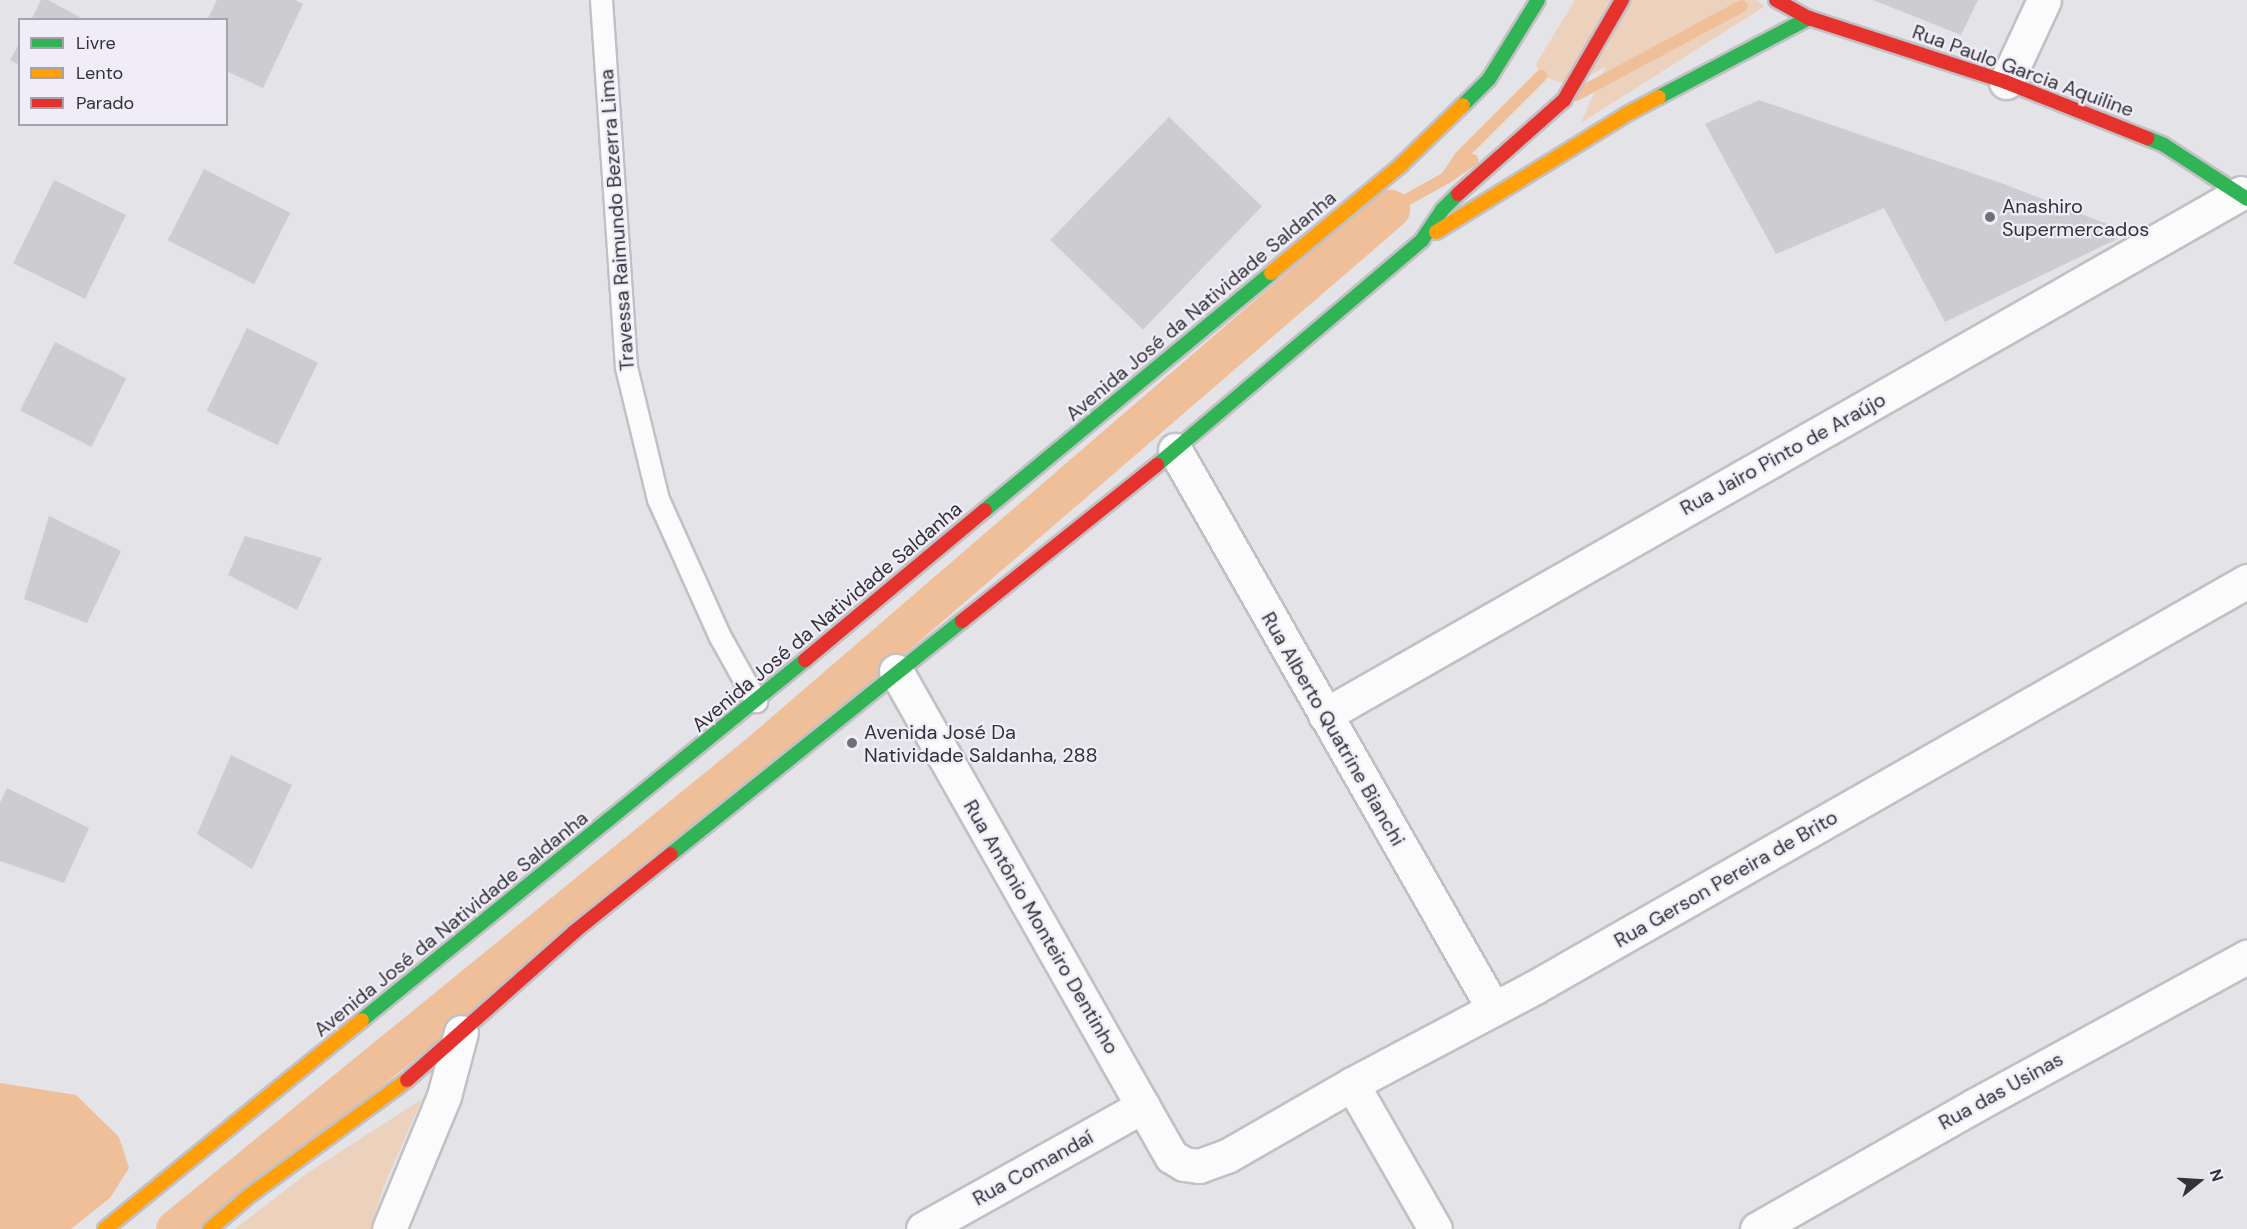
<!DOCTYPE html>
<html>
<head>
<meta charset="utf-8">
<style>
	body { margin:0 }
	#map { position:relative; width:2247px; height:1229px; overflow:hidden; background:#e4e3e8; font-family:"DM Sans",sans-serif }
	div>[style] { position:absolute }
	.green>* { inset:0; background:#ecd1bd }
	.water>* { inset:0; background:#eebf98 }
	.stream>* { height:12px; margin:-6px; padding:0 6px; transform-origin:6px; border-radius:6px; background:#eebf98 }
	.canal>* { height:39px; margin:-19.5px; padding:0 19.5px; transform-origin:19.5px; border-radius:19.5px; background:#eebf98 }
	.building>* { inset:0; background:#cdccd1; transform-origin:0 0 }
	.roads { filter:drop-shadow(2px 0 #c1c0c4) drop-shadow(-2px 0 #c1c0c4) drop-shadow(0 2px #c1c0c4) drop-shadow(0 -2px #c1c0c4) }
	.lane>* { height:21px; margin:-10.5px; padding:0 10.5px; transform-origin:10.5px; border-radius:10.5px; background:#fbfbfc }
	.street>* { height:33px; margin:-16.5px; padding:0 16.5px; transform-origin:16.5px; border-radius:16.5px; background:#fbfbfc }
	.fast>* { height:14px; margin:-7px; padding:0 7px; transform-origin:7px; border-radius:7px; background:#30b455 }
	.slow>* { height:14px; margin:-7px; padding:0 7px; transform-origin:7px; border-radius:7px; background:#ff9f0a }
	.jam>* { height:14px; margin:-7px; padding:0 7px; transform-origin:7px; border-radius:7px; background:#e5322d }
	.dots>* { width:16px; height:16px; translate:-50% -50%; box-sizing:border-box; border:3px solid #f0edf8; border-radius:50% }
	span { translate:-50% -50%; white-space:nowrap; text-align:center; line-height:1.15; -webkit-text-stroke:4.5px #f0edf8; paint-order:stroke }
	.street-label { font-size:20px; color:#333236 }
	.poi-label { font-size:20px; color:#333236 }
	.left { translate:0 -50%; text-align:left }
	.legend { position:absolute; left:18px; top:18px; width:210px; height:108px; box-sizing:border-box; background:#f0edf8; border:2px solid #a4a2aa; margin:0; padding:8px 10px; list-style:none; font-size:18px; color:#333236 }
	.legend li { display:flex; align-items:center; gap:12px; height:30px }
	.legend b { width:30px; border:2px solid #a4a2aa }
	.north { position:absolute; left:2169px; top:1151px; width:60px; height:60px; -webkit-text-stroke:4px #f0edf8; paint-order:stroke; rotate:72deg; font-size:16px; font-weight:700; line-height:24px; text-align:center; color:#333236 }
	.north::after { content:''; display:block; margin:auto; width:21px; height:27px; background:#333236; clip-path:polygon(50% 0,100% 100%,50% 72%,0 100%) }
</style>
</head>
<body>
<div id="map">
	<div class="green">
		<i style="clip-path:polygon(1575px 0,1755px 0,1765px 6px,1581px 123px,1606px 66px,1572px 86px,1541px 76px,1536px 64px)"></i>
		<i style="clip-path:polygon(422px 1099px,383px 1188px,371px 1229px,235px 1229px,306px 1174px)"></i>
	</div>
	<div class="water">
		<i style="clip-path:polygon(0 1083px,76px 1095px,119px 1137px,129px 1168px,110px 1198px,71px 1229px,0 1229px)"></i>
	</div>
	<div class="stream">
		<i style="left:1576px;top:95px;width:188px;rotate:-28.2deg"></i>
		<i style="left:1446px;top:178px;width:32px;rotate:-34deg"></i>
		<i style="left:1390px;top:209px;width:64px;rotate:-29deg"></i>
		<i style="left:1446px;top:178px;width:25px;rotate:-56deg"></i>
		<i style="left:1460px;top:157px;width:115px;rotate:-45deg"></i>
	</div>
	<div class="canal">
		<i style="left:175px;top:1229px;width:755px;rotate:-39.19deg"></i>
		<i style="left:760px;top:752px;width:832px;rotate:-40.76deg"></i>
	</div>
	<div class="building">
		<i style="clip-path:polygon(41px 0,48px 0,85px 20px,31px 20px)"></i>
		<i style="clip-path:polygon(217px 0,295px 0,303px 4px,263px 88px,226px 71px,226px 20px,207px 20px)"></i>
		<i style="clip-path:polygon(1873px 0,1978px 0,1961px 35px)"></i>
		<i style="clip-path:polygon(20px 42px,20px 65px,10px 60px)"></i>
		<i style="clip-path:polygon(1759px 100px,2001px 183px,2115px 227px,2117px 239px,1945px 322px,1884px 208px,1776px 254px,1705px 124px)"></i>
		<i style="left:1169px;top:117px;width:129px;height:171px;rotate:44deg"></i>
		<i style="left:204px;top:169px;width:97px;height:80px;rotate:27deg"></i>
		<i style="left:54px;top:180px;width:80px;height:93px;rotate:26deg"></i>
		<i style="left:247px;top:328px;width:79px;height:92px;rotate:26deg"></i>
		<i style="left:55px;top:342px;width:80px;height:77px;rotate:27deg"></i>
		<i style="clip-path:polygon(49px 516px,121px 551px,87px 623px,24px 599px)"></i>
		<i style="clip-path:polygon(245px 536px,322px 558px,297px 610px,228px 575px)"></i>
		<i style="clip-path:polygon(231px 755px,292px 785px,252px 869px,197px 834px)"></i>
		<i style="clip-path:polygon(7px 788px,89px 828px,64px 883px,0 861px,0 803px)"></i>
	</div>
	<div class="roads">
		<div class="lane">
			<i style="left:601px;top:0;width:368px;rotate:86.1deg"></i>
			<i style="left:626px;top:367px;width:136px;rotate:76.4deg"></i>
			<i style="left:658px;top:499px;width:149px;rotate:65.8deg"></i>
			<i style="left:719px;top:635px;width:76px;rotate:60.7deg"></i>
		</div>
		<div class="street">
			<i style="left:2006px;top:82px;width:90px;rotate:-65.1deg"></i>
			<i style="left:1175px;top:450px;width:642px;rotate:60.32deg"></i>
			<i style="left:896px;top:671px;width:558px;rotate:60.45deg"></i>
			<i style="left:1171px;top:1156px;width:15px;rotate:32deg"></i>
			<i style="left:1184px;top:1164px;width:15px;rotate:8deg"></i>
			<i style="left:1199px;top:1166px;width:30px;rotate:-20deg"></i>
			<i style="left:1227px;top:1156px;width:144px;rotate:-29.9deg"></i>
			<i style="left:1352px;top:1084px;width:207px;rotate:-27.9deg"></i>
			<i style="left:1535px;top:987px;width:820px;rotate:-29.69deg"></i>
			<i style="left:1325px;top:715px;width:1054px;rotate:-29.68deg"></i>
			<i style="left:1352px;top:1084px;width:167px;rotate:60.2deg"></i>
			<i style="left:389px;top:1229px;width:144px;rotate:-67.5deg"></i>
			<i style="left:444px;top:1096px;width:66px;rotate:-75.1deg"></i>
			<i style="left:923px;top:1229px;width:252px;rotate:-29.2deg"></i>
			<i style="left:1757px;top:1229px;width:251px;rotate:-29.6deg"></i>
			<i style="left:1975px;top:1105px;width:310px;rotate:-28.6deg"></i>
		</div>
		<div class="fast">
			<i style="left:1659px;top:97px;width:170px;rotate:-27.8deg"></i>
			<i style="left:1463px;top:105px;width:37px;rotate:-45deg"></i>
			<i style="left:1489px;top:79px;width:93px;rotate:-58.2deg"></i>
			<i style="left:2147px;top:138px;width:18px;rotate:22deg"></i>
			<i style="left:2164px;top:145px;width:99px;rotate:33deg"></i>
			<i style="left:1157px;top:465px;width:348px;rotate:-40.3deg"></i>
			<i style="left:1422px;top:240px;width:36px;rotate:-56deg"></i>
			<i style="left:1442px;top:210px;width:23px;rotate:-45deg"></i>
			<i style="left:985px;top:510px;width:371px;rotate:-39.6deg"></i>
			<i style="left:671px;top:854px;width:373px;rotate:-38.7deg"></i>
			<i style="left:362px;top:1020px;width:571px;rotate:-39.1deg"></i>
		</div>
		<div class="slow">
			<i style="left:1436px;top:232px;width:225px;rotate:-31.7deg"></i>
			<i style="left:1627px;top:114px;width:36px;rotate:-28deg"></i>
			<i style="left:1271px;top:273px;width:169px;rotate:-39.7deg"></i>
			<i style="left:1401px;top:165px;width:86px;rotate:-44.1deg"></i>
			<i style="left:105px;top:1229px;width:331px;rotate:-39.1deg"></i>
			<i style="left:210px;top:1229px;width:52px;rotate:-40.4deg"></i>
			<i style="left:250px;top:1195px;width:195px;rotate:-36.2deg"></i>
		</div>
		<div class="jam">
			<i style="left:1776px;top:0;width:38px;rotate:29deg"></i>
			<i style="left:1809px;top:18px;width:207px;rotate:18deg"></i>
			<i style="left:2006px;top:82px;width:152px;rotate:21.7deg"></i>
			<i style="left:1458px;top:194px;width:142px;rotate:-41.6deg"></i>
			<i style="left:1564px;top:100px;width:116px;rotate:-59.9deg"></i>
			<i style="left:962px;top:621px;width:250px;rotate:-38.7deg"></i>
			<i style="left:805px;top:660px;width:234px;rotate:-39.8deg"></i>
			<i style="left:407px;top:1080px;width:223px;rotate:-41.5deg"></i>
			<i style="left:574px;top:932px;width:124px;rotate:-38.8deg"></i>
		</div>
	</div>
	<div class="dots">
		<i style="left:1990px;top:217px;background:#717074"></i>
		<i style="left:852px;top:743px;background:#717074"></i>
	</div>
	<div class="street-label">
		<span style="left:2023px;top:71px;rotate:20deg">Rua Paulo Garcia Aquiline</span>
		<span style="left:617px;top:220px;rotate:-94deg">Travessa Raimundo Bezerra Lima</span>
		<span style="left:1201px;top:306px;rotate:-40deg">Avenida José da Natividade Saldanha</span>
		<span style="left:1783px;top:454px;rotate:-29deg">Rua Jairo Pinto de Araújo</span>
		<span style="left:827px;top:617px;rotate:-40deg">Avenida José da Natividade Saldanha</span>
		<span style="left:1333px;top:729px;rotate:60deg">Rua Alberto Quatrine Bianchi</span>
		<span style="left:1726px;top:879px;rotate:-30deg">Rua Gerson Pereira de Brito</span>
		<span style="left:451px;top:924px;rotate:-39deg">Avenida José da Natividade Saldanha</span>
		<span style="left:1041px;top:927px;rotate:60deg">Rua Antônio Monteiro Dentinho</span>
		<span style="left:2001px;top:1091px;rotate:-29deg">Rua das Usinas</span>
		<span style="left:1033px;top:1168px;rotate:-29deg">Rua Comandaí</span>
	</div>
	<div class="poi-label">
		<span class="left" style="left:2002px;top:218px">Anashiro<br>Supermercados</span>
		<span class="left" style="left:864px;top:744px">Avenida José Da<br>Natividade Saldanha, 288</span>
	</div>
	<ul class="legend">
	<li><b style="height:8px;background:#30b455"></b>Livre</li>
	<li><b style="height:8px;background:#ff9f0a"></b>Lento</li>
	<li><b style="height:8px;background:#e5322d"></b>Parado</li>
	</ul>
	<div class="north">N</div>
</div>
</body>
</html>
